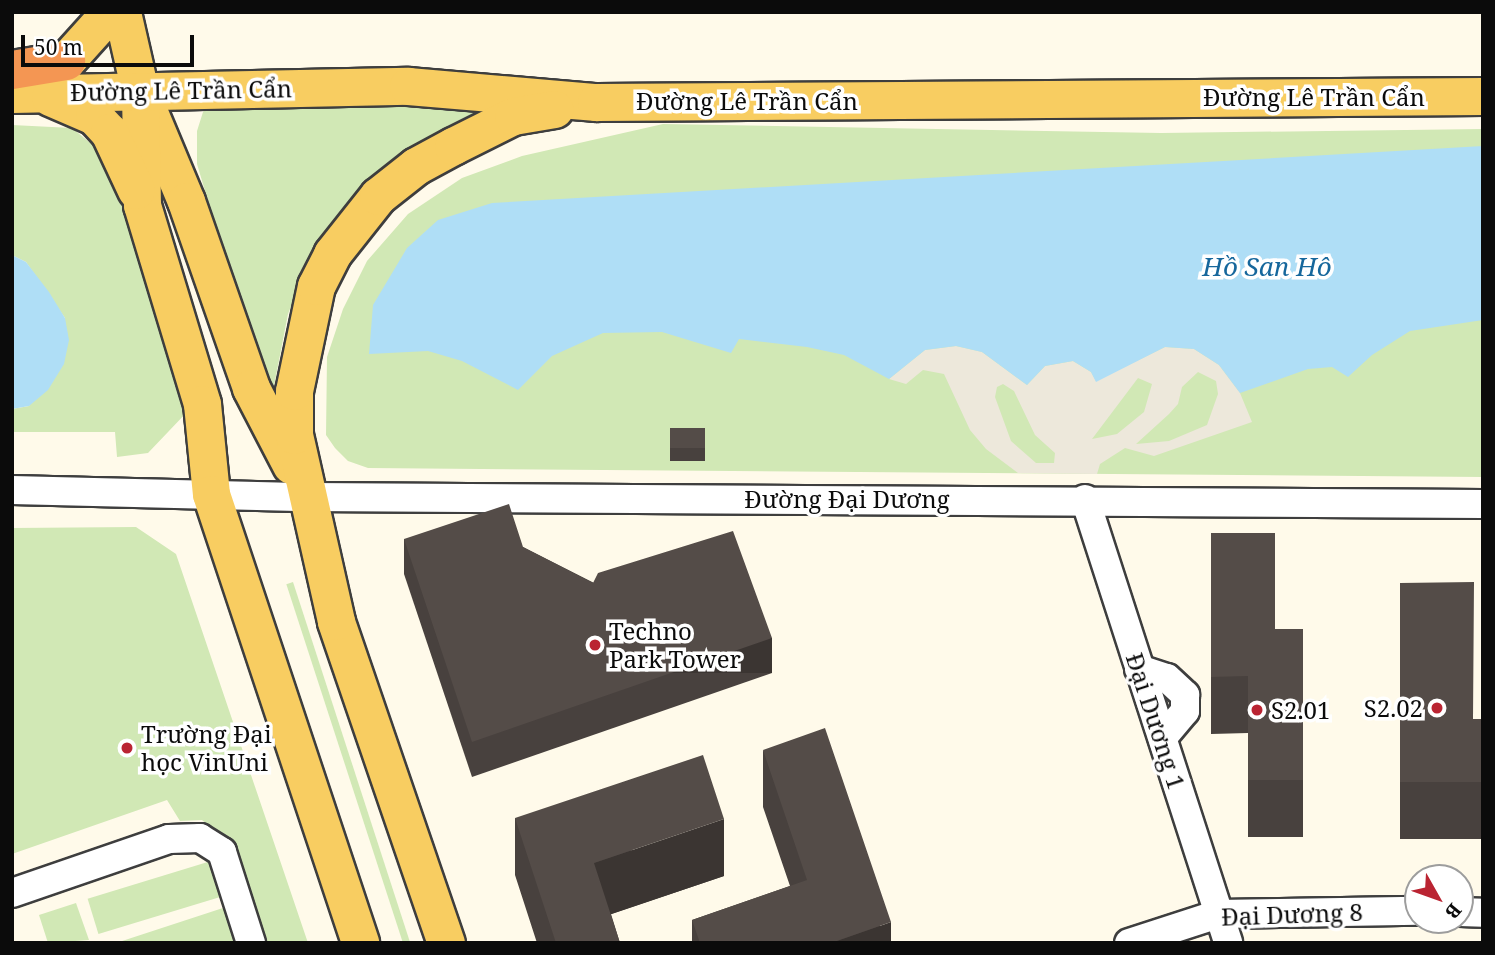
<!DOCTYPE html>
<html>
<head>
<meta charset="utf-8">
<style>
	body { margin:0 }
	#map { position:relative; width:1495px; height:955px; overflow:hidden; background:#fffaea; font-family:"Noto Serif",serif }
	div>[style] { position:absolute }
	.green>* { inset:0; background:#d1e8b5; transform-origin:0 0 }
	.plaza>* { inset:0; background:#ede8db }
	.water>* { inset:0; background:#afdef6 }
	.roads { filter:drop-shadow(2px 0 #3e3e3e) drop-shadow(-2px 0 #3e3e3e) drop-shadow(0 2px #3e3e3e) drop-shadow(0 -2px #3e3e3e) }
	.minor>* { height:28px; margin:-14px; padding:0 14px; transform-origin:14px; border-radius:14px; background:#fff }
	.major>* { height:37px; margin:-18.5px; padding:0 18.5px; transform-origin:18.5px; border-radius:18.5px; background:#f8cd61 }
	.highway>* { height:38px; margin:-19px; padding:0 19px; transform-origin:19px; border-radius:19px; background:#f49653 }
	.wall>* { inset:0; background:#48413e; transform-origin:0 0 }
	.shaded-wall>* { inset:0; background:#3b3532; transform-origin:0 0 }
	.building>* { inset:0; background:#544c48; transform-origin:0 0 }
	.dots>* { width:19px; height:19px; translate:-50% -50%; box-sizing:border-box; border:4px solid #fff; border-radius:50% }
	span { translate:-50% -50%; white-space:nowrap; text-align:center; line-height:1.15; -webkit-text-stroke:7px #fff; paint-order:stroke }
	.street-label { font-size:24px; color:#0b0b0b }
	.poi-label { font-size:24px; color:#0b0b0b }
	.left { translate:0 -50%; text-align:left }
	.right { translate:-100% -50%; text-align:right }
	.water-label { font-size:26px; color:#16679c; font-style:italic }
	.frame { position:absolute; inset:0; border:14px solid #0b0b0b; pointer-events:none }
	.north { position:absolute; left:1404px; top:864px; width:70px; height:70px; box-sizing:border-box; background:#fff; border:2px solid #9d9d9d; border-radius:50%; rotate:130deg; font-size:19px; font-weight:700; line-height:28px; text-align:center; color:#0b0b0b }
	.north::after { content:''; display:block; margin:auto; width:24px; height:32px; background:#ba2432; clip-path:polygon(50% 0,100% 100%,50% 72%,0 100%) }
	.scale { position:absolute; left:21px; top:35px; width:173px; height:32px; box-sizing:border-box; border:4px solid #0b0b0b; border-top:0; padding-left:9px; font-size:21px; line-height:24px; white-space:nowrap; color:#0b0b0b; -webkit-text-stroke:5px #fff; paint-order:stroke }
</style>
</head>
<body>
<div id="map">
	<div class="green">
		<i style="clip-path:polygon(214px 100px,485px 105px,488px 114px,305px 270px,288px 314px,273px 391px,265px 392px,197px 164px,197px 131px,203px 112px)"></i>
		<i style="clip-path:polygon(663px 124px,1161px 133px,1483px 129px,1483px 477px,368px 468px,348px 461px,335px 448px,326px 435px,327px 357px,343px 309px,367px 261px,408px 214px,462px 178px,522px 156px)"></i>
		<i style="clip-path:polygon(12px 125px,72px 128px,121px 168px,188px 411px,148px 453px,117px 457px,115px 432px,12px 432px,12px 409px,29px 406px,65px 318px,26px 262px,12px 255px)"></i>
		<i style="clip-path:polygon(136px 527px,176px 554px,308px 943px,264px 943px,228px 841px,202px 820px,180px 821px,167px 800px,12px 854px,12px 528px)"></i>
		<i style="left:293px;top:582px;width:380px;height:7px;rotate:72deg"></i>
		<i style="left:211px;top:861px;width:37px;height:129px;rotate:73deg"></i>
		<i style="clip-path:polygon(76px 903px,89px 940px,48px 943px,39px 915px)"></i>
		<i style="clip-path:polygon(226px 907px,238px 943px,116px 943px)"></i>
	</div>
	<div class="plaza">
		<i style="clip-path:polygon(evenodd,956px 346px,982px 352px,1027px 385px,1045px 366px,1073px 361px,1091px 372px,1096px 381px,1165px 347px,1194px 349px,1219px 365px,1240px 393px,1252px 422px,1154px 456px,1125px 448px,1100px 464px,1097px 474px,1018px 473px,986px 449px,970px 430px,944px 374px,923px 370px,906px 384px,889px 379px,925px 350px,956px 346px,1198px 372px,1216px 381px,1218px 394px,1207px 425px,1169px 441px,1136px 444px,1169px 414px,1178px 404px,1182px 387px,1198px 372px,956px 346px,1138px 378px,1152px 384px,1144px 412px,1117px 434px,1092px 439px,1138px 378px,956px 346px,1003px 384px,1014px 391px,1035px 435px,1055px 453px,1054px 463px,1036px 463px,1011px 441px,995px 397px,997px 387px,1003px 384px)"></i>
	</div>
	<div class="water">
		<i style="clip-path:polygon(1483px 146px,1483px 320px,1410px 331px,1372px 355px,1348px 377px,1332px 367px,1308px 369px,1240px 393px,1219px 365px,1194px 349px,1165px 347px,1096px 382px,1091px 372px,1073px 361px,1045px 366px,1027px 385px,982px 352px,956px 346px,925px 350px,889px 379px,844px 355px,807px 347px,739px 339px,731px 353px,662px 332px,603px 333px,552px 356px,518px 390px,462px 361px,428px 351px,369px 354px,373px 305px,407px 248px,438px 220px,492px 203px)"></i>
		<i style="clip-path:polygon(12px 255px,26px 262px,49px 292px,65px 318px,69px 340px,64px 364px,48px 390px,29px 406px,12px 409px)"></i>
	</div>
	<div class="roads">
		<div class="minor">
			<i style="left:12px;top:490px;width:296px;rotate:1.4deg"></i>
			<i style="left:308px;top:497px;width:1175px;rotate:0.34deg"></i>
			<i style="left:1085px;top:499px;width:466px;rotate:72.1deg"></i>
			<i style="left:1139px;top:669px;width:29px;rotate:18deg"></i>
			<i style="left:1167px;top:678px;width:25px;rotate:43deg"></i>
			<i style="left:1185px;top:695px;width:16px;rotate:90deg"></i>
			<i style="left:1185px;top:711px;width:35px;rotate:130deg"></i>
			<i style="left:12px;top:893px;width:166px;rotate:-19deg"></i>
			<i style="left:169px;top:839px;width:31px;rotate:-2deg"></i>
			<i style="left:200px;top:838px;width:26px;rotate:32deg"></i>
			<i style="left:222px;top:852px;width:96px;rotate:72.3deg"></i>
			<i style="left:1460px;top:912px;width:23px;rotate:2deg"></i>
			<i style="left:1129px;top:943px;width:94px;rotate:-18deg"></i>
			<i style="left:1218px;top:914px;width:200px;rotate:-0.9deg"></i>
		</div>
		<div class="major">
			<i style="left:122px;top:12px;width:81px;rotate:77.2deg"></i>
			<i style="left:140px;top:91px;width:119px;rotate:67.3deg"></i>
			<i style="left:186px;top:201px;width:198px;rotate:70.8deg"></i>
			<i style="left:251px;top:388px;width:87px;rotate:62.5deg"></i>
			<i style="left:46px;top:83px;width:96px;rotate:-48deg"></i>
			<i style="left:140px;top:91px;width:114px;rotate:89deg"></i>
			<i style="left:142px;top:205px;width:208px;rotate:73.2deg"></i>
			<i style="left:202px;top:404px;width:90px;rotate:84.3deg"></i>
			<i style="left:211px;top:494px;width:473px;rotate:71.6deg"></i>
			<i style="left:12px;top:94px;width:396px;rotate:-1.2deg"></i>
			<i style="left:408px;top:86px;width:189px;rotate:4.9deg"></i>
			<i style="left:596px;top:102px;width:887px;rotate:-0.39deg"></i>
			<i style="left:50px;top:97px;width:48px;rotate:23.4deg"></i>
			<i style="left:94px;top:116px;width:22px;rotate:47deg"></i>
			<i style="left:109px;top:132px;width:64px;rotate:65deg"></i>
			<i style="left:446px;top:943px;width:340px;rotate:-108.9deg"></i>
			<i style="left:336px;top:621px;width:191px;rotate:-102.7deg"></i>
			<i style="left:294px;top:435px;width:44px;rotate:-90deg"></i>
			<i style="left:294px;top:391px;width:107px;rotate:-78.2deg"></i>
			<i style="left:316px;top:286px;width:36px;rotate:-63deg"></i>
			<i style="left:332px;top:254px;width:74px;rotate:-51.6deg"></i>
			<i style="left:378px;top:196px;width:48px;rotate:-38.3deg"></i>
			<i style="left:416px;top:166px;width:42px;rotate:-28.4deg"></i>
			<i style="left:453px;top:146px;width:67px;rotate:-26.6deg"></i>
			<i style="left:513px;top:116px;width:42px;rotate:-9.7deg"></i>
		</div>
		<div class="highway">
			<i style="left:12px;top:70px;width:55px;rotate:-9.5deg"></i>
		</div>
	</div>
	<div class="wall">
		<i style="left:670px;top:428px;width:35px;height:33px"></i>
		<i style="clip-path:polygon(1211px 533px,1275px 629px,1303px 629px,1303px 837px,1248px 837px,1248px 733px,1211px 734px)"></i>
		<i style="clip-path:polygon(404px 539px,523px 547px,772px 673px,472px 777px,404px 574px)"></i>
		<i style="clip-path:polygon(1400px 583px,1473px 719px,1483px 719px,1483px 839px,1400px 839px)"></i>
		<i style="clip-path:polygon(763px 750px,891px 943px,692px 943px,692px 920px,790px 886px,763px 807px)"></i>
		<i style="clip-path:polygon(515px 818px,724px 876px,611px 914px,620px 943px,537px 943px,515px 875px)"></i>
	</div>
	<div class="shaded-wall">
		<i style="left:772px;top:638px;width:35px;height:318px;rotate:90deg"></i>
		<i style="clip-path:polygon(724px 819px,724px 876px,594px 920px,594px 863px)"></i>
		<i style="clip-path:polygon(891px 922px,891px 943px,831px 943px)"></i>
	</div>
	<div class="building">
		<i style="left:670px;top:428px;width:35px;height:20px"></i>
		<i style="clip-path:polygon(509px 504px,523px 547px,593px 583px,598px 573px,733px 531px,772px 638px,472px 742px,404px 539px)"></i>
		<i style="clip-path:polygon(1211px 533px,1275px 533px,1275px 629px,1303px 629px,1303px 780px,1248px 780px,1248px 676px,1211px 677px)"></i>
		<i style="clip-path:polygon(1474px 582px,1473px 719px,1483px 719px,1483px 782px,1400px 782px,1400px 583px)"></i>
		<i style="clip-path:polygon(825px 728px,891px 922px,831px 943px,700px 943px,692px 920px,807px 880px,763px 750px)"></i>
		<i style="clip-path:polygon(703px 755px,724px 819px,594px 863px,620px 943px,556px 943px,515px 818px)"></i>
	</div>
	<div class="dots">
		<i style="left:595px;top:645px;background:#ba2432"></i>
		<i style="left:1437px;top:708px;background:#ba2432"></i>
		<i style="left:1257px;top:710px;background:#ba2432"></i>
		<i style="left:127px;top:748px;background:#ba2432"></i>
	</div>
	<div class="street-label">
		<span style="left:181px;top:90px;rotate:-1deg">Đường Lê Trần Cẩn</span>
		<span style="left:1314px;top:97px">Đường Lê Trần Cẩn</span>
		<span style="left:747px;top:101px">Đường Lê Trần Cẩn</span>
		<span style="left:847px;top:499px">Đường Đại Dương</span>
		<span style="left:1156px;top:721px;rotate:72deg">Đại Dương 1</span>
		<span style="left:1292px;top:914px;rotate:-2deg">Đại Dương 8</span>
	</div>
	<div class="poi-label">
		<span class="left" style="left:609px;top:645px">Techno<br>Park Tower</span>
		<span class="right" style="left:1423px;top:708px">S2.02</span>
		<span class="left" style="left:1271px;top:710px">S2.01</span>
		<span class="left" style="left:141px;top:748px">Trường Đại<br>học VinUni</span>
	</div>
	<div class="water-label">
		<span style="left:1267px;top:267px">Hồ San Hô</span>
	</div>
	<div class="frame"></div>
	<div class="north">B</div>
	<div class="scale">50 m</div>
</div>
</body>
</html>
